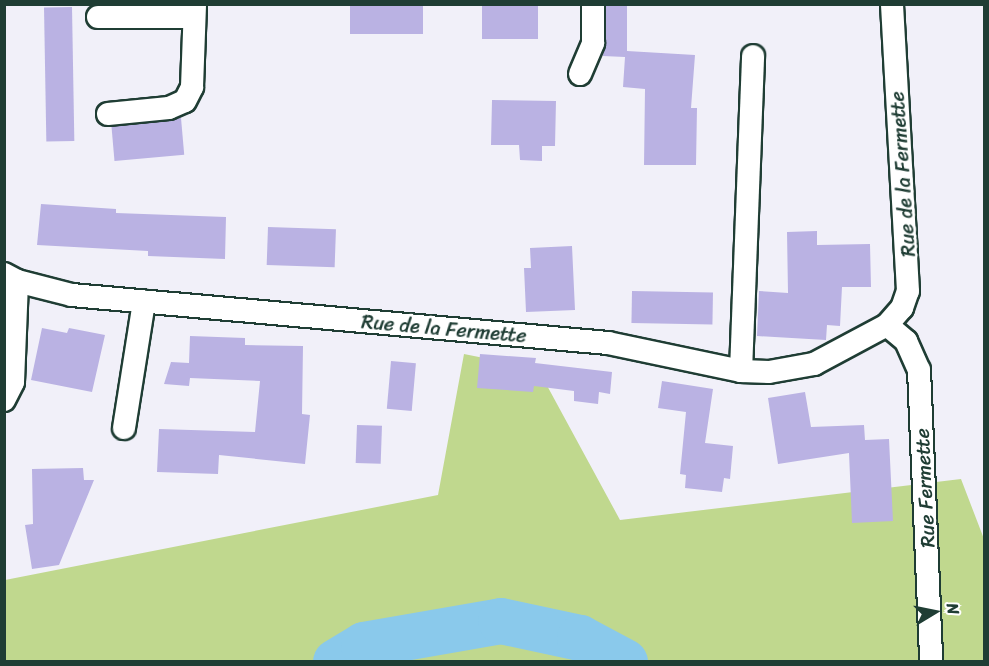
<!DOCTYPE html>
<html>
<head>
<meta charset="utf-8">
<style>
	body { margin:0 }
	#map { position:relative; width:989px; height:666px; overflow:hidden; background:#f1f0f9; font-family:Sriracha,sans-serif }
	div>[style] { position:absolute }
	.green>* { inset:0; background:#c0d88e }
	.river>* { height:46px; margin:-23px; padding:0 23px; transform-origin:23px; border-radius:23px; background:#8ac9eb }
	.building>* { inset:0; background:#bab2e3; transform-origin:0 0 }
	.roads { filter:drop-shadow(2px 0 #1f3d34) drop-shadow(-2px 0 #1f3d34) drop-shadow(0 2px #1f3d34) drop-shadow(0 -2px #1f3d34) }
	.street>* { height:22px; margin:-11px; padding:0 11px; transform-origin:11px; border-radius:11px; background:#fff }
	span { translate:-50% -50%; white-space:nowrap; text-align:center; line-height:1.15; -webkit-text-stroke:5px #fff; paint-order:stroke }
	.street-label { font-size:20px; color:#1f3d34 }
	.frame { position:absolute; inset:0; border:6px solid #1f3d34; pointer-events:none }
	.north { position:absolute; left:905px; top:582px; width:60px; height:60px; -webkit-text-stroke:4px #fff; paint-order:stroke; rotate:80deg; font-size:16px; font-weight:700; line-height:24px; text-align:center; color:#1f3d34 }
	.north::after { content:''; display:block; margin:auto; width:21px; height:27px; background:#1f3d34; clip-path:polygon(50% 0,100% 100%,50% 72%,0 100%) }
</style>
</head>
<body>
<div id="map">
	<div class="green">
		<i style="clip-path:polygon(464px 354px,538px 369px,620px 520px,961px 479px,984px 539px,984px 661px,5px 662px,5px 580px,438px 495px)"></i>
	</div>
	<div class="river">
		<i style="left:336px;top:662px;width:33px;rotate:-31deg"></i>
		<i style="left:364px;top:645px;width:139px;rotate:-9.9deg"></i>
		<i style="left:501px;top:621px;width:81px;rotate:12.1deg"></i>
		<i style="left:580px;top:638px;width:51px;rotate:28.1deg"></i>
	</div>
	<div class="building">
		<i style="left:350px;top:4px;width:73px;height:30px"></i>
		<i style="left:482px;top:4px;width:56px;height:35px"></i>
		<i style="clip-path:polygon(606px 4px,627px 4px,627px 51px,695px 55px,691px 108px,697px 108px,696px 165px,644px 165px,645px 89px,623px 87px,625px 57px,603px 56px)"></i>
		<i style="left:72px;top:7px;width:134px;height:28px;rotate:89deg"></i>
		<i style="clip-path:polygon(492px 100px,556px 101px,555px 146px,542px 146px,542px 161px,520px 160px,519px 145px,491px 145px)"></i>
		<i style="left:181px;top:118px;width:37px;height:70px;rotate:85deg"></i>
		<i style="clip-path:polygon(41px 204px,116px 209px,116px 213px,226px 217px,225px 259px,148px 256px,148px 251px,37px 245px)"></i>
		<i style="left:268px;top:227px;width:68px;height:38px;rotate:2deg"></i>
		<i style="clip-path:polygon(817px 231px,817px 245px,870px 244px,871px 287px,842px 287px,840px 326px,827px 325px,826px 340px,757px 336px,759px 291px,788px 293px,787px 232px)"></i>
		<i style="clip-path:polygon(572px 246px,575px 310px,526px 312px,524px 268px,531px 268px,530px 248px)"></i>
		<i style="left:632px;top:291px;width:81px;height:32px;rotate:1deg"></i>
		<i style="clip-path:polygon(42px 328px,67px 333px,69px 328px,105px 335px,92px 392px,31px 380px)"></i>
		<i style="clip-path:polygon(190px 336px,245px 338px,245px 345px,303px 346px,302px 414px,310px 415px,305px 464px,219px 455px,218px 474px,157px 472px,159px 429px,255px 432px,260px 381px,190px 378px,189px 386px,164px 384px,171px 362px,189px 363px)"></i>
		<i style="clip-path:polygon(480px 354px,536px 358px,535px 363px,612px 372px,610px 394px,599px 392px,598px 404px,574px 401px,574px 391px,534px 386px,533px 392px,477px 388px)"></i>
		<i style="left:391px;top:361px;width:25px;height:48px;rotate:5deg"></i>
		<i style="clip-path:polygon(662px 381px,713px 389px,705px 443px,733px 446px,730px 479px,724px 478px,722px 492px,685px 488px,686px 475px,680px 474px,686px 412px,658px 408px)"></i>
		<i style="clip-path:polygon(805px 392px,811px 427px,864px 425px,865px 440px,889px 439px,893px 521px,852px 523px,849px 453px,778px 464px,768px 398px)"></i>
		<i style="left:357px;top:425px;width:25px;height:38px;rotate:2deg"></i>
		<i style="clip-path:polygon(83px 468px,84px 480px,94px 480px,59px 565px,32px 569px,25px 525px,33px 524px,32px 469px)"></i>
	</div>
	<div class="roads">
		<div class="street">
			<i style="left:98px;top:17px;width:96px"></i>
			<i style="left:580px;top:74px;width:34px;rotate:-67deg"></i>
			<i style="left:593px;top:43px;width:39px;rotate:-90deg"></i>
			<i style="left:108px;top:114px;width:61px;rotate:-5.6deg"></i>
			<i style="left:169px;top:108px;width:17px;rotate:-24deg"></i>
			<i style="left:185px;top:101px;width:16px;rotate:-63deg"></i>
			<i style="left:192px;top:87px;width:83px;rotate:-87.9deg"></i>
			<i style="left:4px;top:274px;width:15px;rotate:28deg"></i>
			<i style="left:17px;top:281px;width:57px;rotate:14.3deg"></i>
			<i style="left:72px;top:295px;width:538px;rotate:5.12deg"></i>
			<i style="left:608px;top:343px;width:136px;rotate:11.9deg"></i>
			<i style="left:741px;top:371px;width:28px;rotate:2deg"></i>
			<i style="left:769px;top:372px;width:46px;rotate:-10.1deg"></i>
			<i style="left:814px;top:364px;width:83px;rotate:-28.1deg"></i>
			<i style="left:887px;top:325px;width:23px;rotate:-49deg"></i>
			<i style="left:902px;top:308px;width:18px;rotate:-71deg"></i>
			<i style="left:908px;top:291px;width:287px;rotate:-93.2deg"></i>
			<i style="left:887px;top:325px;width:25px;rotate:40deg"></i>
			<i style="left:906px;top:341px;width:32px;rotate:66deg"></i>
			<i style="left:919px;top:370px;width:292px;rotate:87.6deg"></i>
			<i style="left:741px;top:371px;width:315px;rotate:-87.8deg"></i>
			<i style="left:4px;top:400px;width:20px;rotate:-63deg"></i>
			<i style="left:13px;top:382px;width:101px;rotate:-87.7deg"></i>
			<i style="left:124px;top:428px;width:128px;rotate:-81deg"></i>
		</div>
	</div>
	<div class="street-label">
		<span style="left:903px;top:174px;rotate:-94deg">Rue de la Fermette</span>
		<span style="left:444px;top:329px;rotate:5deg">Rue de la Fermette</span>
		<span style="left:925px;top:488px;rotate:-93deg">Rue Fermette</span>
	</div>
	<div class="frame"></div>
	<div class="north">N</div>
</div>
</body>
</html>
